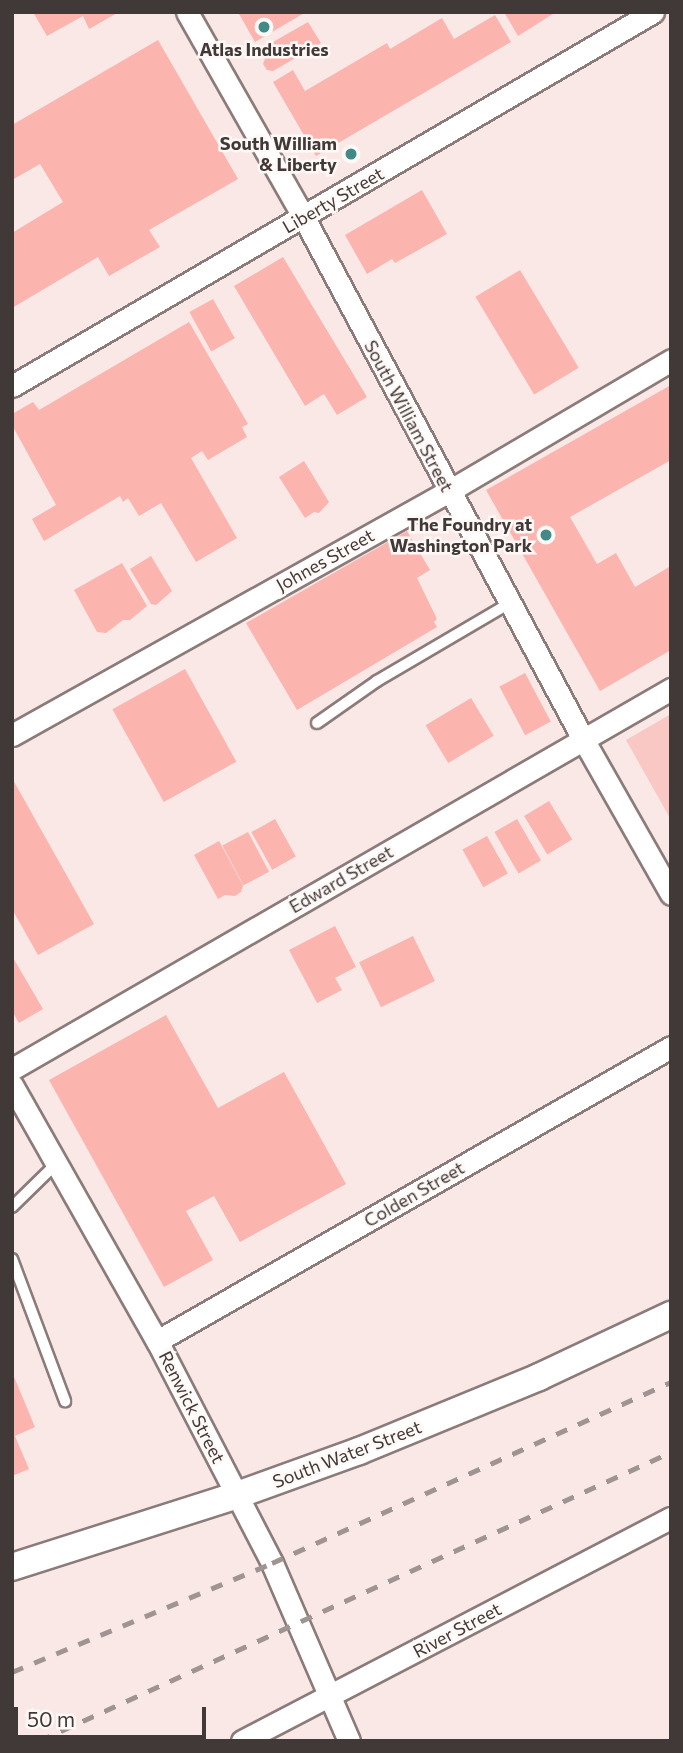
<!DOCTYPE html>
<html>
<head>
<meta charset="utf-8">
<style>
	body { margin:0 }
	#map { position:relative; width:683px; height:1753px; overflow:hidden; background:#f9e8e6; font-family:Commissioner,sans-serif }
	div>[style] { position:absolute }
	.green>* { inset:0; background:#fac8c4 }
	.building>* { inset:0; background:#fcb4ae; transform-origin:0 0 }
	.roads { filter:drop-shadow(2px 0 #8b7b7a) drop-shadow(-2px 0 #8b7b7a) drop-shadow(0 2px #8b7b7a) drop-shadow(0 -2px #8b7b7a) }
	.service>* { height:10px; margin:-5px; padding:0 5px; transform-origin:5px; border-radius:5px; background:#fff }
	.minor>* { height:21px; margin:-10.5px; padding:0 10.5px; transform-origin:10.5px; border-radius:10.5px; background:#fff }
	.tertiary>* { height:26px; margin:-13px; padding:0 13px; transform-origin:13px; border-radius:13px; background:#fff }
	.rail>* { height:5px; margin-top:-2.5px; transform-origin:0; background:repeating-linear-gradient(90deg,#a09492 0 12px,transparent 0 24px) }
	.dots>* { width:19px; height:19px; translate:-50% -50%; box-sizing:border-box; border:4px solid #fef8f7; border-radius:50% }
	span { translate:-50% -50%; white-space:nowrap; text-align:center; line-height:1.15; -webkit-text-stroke:5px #fef8f7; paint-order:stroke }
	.poi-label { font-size:18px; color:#403938; font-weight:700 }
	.right { translate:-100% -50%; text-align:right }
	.street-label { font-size:18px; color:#403938 }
	.frame { position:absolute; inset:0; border:14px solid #403938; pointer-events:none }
	.scale { position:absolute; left:14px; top:1707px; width:192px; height:32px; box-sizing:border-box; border:4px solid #403938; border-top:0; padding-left:9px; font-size:21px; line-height:24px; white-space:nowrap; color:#403938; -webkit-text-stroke:5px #fef8f7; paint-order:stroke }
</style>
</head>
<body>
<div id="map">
	<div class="green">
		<i style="clip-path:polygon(671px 714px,671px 820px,626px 740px)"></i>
	</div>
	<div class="building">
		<i style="clip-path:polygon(33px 12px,119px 12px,89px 29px,83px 16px,47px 36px)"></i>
		<i style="clip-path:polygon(238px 12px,306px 12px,255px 42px)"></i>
		<i style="clip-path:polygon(504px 12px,556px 12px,518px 36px)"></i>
		<i style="clip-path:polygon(495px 15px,511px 42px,316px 156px,273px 82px,293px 70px,305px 91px,387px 43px,390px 49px,442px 18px,454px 39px)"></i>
		<i style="clip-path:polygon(308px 22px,321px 43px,273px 71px,267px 70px,263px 64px,265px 59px,259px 50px)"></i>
		<i style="clip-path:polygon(158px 40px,238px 179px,149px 230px,160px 247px,109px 276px,98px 257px,12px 308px,12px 233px,63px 202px,40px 164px,12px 180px,12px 125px)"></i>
		<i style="clip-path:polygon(422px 190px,447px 234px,395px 263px,392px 259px,367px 274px,345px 235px)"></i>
		<i style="clip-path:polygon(283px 257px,367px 397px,337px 415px,324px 394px,305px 406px,234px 286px)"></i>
		<i style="left:520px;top:270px;width:114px;height:52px;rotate:59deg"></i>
		<i style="left:213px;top:299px;width:45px;height:27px;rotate:61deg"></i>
		<i style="clip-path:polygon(189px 322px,248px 424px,242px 427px,247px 437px,208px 460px,202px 451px,191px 458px,237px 538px,196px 562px,161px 503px,139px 516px,128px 498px,123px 502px,120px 496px,44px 541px,32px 519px,56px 505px,12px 425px,12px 414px,33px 402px,39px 410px)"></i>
		<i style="clip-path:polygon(671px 385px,671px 460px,570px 517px,597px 564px,616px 553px,635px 587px,671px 566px,671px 650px,600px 691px,486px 490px)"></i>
		<i style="clip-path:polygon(304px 461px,329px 502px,319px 513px,314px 512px,305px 518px,279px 477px)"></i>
		<i style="clip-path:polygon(407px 531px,430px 570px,417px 578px,437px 619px,434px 622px,437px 627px,297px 710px,246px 623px)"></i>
		<i style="clip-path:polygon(151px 556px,172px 591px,156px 605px,151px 604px,130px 569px)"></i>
		<i style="clip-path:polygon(122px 563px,147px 606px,130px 620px,123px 620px,106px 633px,97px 632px,74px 590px)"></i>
		<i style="left:185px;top:669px;width:106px;height:83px;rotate:61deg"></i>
		<i style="left:525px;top:673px;width:55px;height:29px;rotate:62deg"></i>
		<i style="left:471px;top:698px;width:44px;height:53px;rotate:59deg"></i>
		<i style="clip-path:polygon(12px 778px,94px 924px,38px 955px,12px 909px)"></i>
		<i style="left:549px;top:801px;width:45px;height:29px;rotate:59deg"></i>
		<i style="left:275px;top:819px;width:43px;height:27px;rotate:61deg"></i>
		<i style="left:517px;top:819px;width:48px;height:26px;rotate:60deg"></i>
		<i style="left:248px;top:832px;width:45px;height:29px;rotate:62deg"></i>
		<i style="left:487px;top:836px;width:43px;height:28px;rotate:61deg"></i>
		<i style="clip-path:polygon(219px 841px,243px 885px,241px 892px,235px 896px,225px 895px,218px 899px,194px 855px)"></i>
		<i style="clip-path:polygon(335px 926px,356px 967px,335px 978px,342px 990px,317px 1003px,289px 950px)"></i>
		<i style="left:413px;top:936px;width:50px;height:60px;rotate:64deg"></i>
		<i style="clip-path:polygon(12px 956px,43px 1009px,19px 1023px,12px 1011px)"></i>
		<i style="clip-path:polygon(166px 1015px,218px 1108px,284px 1072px,346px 1184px,240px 1242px,214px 1196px,186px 1211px,213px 1260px,164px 1287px,49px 1080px)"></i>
		<i style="clip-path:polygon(12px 1372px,35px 1427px,15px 1436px,29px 1469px,12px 1476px)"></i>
	</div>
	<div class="roads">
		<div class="service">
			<i style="left:317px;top:723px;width:73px;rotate:-35deg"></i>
			<i style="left:377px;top:681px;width:154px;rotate:-30.4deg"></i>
			<i style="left:12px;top:1207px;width:64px;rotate:-44.4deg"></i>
			<i style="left:12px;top:1259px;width:152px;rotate:69.5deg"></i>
		</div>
		<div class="minor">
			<i style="left:187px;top:12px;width:237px;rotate:60.4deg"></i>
			<i style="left:304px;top:218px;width:591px;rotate:61.83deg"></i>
			<i style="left:583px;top:739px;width:178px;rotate:60.4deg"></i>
			<i style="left:12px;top:386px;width:742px;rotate:-30.26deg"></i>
			<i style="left:12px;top:735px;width:501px;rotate:-29.18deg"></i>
			<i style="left:449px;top:491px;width:258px;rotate:-30.5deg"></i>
			<i style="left:12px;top:1069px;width:761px;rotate:-29.97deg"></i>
			<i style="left:12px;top:1085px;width:294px;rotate:60.5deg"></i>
			<i style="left:157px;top:1341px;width:250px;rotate:62.6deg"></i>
			<i style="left:272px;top:1563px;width:194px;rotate:66.6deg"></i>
			<i style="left:157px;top:1341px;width:592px;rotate:-29.77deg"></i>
			<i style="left:242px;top:1741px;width:483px;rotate:-27.5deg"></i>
		</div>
		<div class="tertiary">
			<i style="left:12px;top:1567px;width:236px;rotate:-17.7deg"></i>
			<i style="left:237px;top:1495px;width:130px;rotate:-19.8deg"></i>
			<i style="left:359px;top:1451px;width:195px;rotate:-22.3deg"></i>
			<i style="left:539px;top:1377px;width:146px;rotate:-25.2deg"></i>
		</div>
	</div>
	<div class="rail">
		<i style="left:12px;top:1672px;width:282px;rotate:-22.7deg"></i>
		<i style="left:272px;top:1563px;width:438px;rotate:-24.4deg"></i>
		<i style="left:39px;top:1741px;width:695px;rotate:-24.57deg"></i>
	</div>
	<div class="dots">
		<i style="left:264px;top:27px;background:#428a88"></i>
		<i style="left:351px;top:154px;background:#428a88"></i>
		<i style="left:546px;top:535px;background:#428a88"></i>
	</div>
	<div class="poi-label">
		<span style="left:264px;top:49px">Atlas Industries</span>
		<span class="right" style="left:337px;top:154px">South William<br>&amp; Liberty</span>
		<span class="right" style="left:532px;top:535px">The Foundry at<br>Washington Park</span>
	</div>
	<div class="street-label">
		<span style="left:333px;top:200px;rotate:-30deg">Liberty Street</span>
		<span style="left:409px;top:416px;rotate:62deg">South William Street</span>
		<span style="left:325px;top:560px;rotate:-29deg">Johnes Street</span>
		<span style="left:341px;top:879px;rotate:-30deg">Edward Street</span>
		<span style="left:414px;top:1194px;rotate:-30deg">Colden Street</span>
		<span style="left:192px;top:1407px;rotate:63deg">Renwick Street</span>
		<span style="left:347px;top:1454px;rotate:-21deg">South Water Street</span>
		<span style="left:457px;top:1630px;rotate:-28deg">River Street</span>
	</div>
	<div class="frame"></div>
	<div class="scale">50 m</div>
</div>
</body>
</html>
